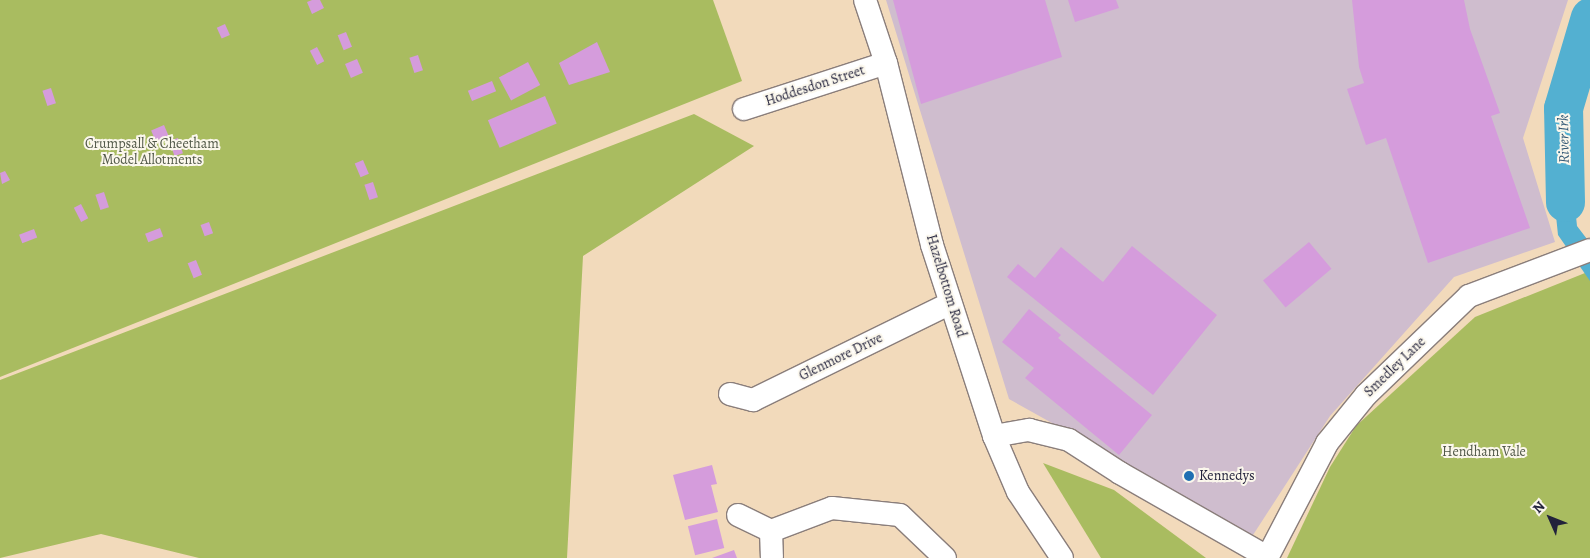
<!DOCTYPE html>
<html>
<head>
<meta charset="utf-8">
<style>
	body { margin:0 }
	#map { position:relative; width:1590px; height:558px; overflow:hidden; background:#f2dabb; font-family:Alegreya,serif }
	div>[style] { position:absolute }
	.industrial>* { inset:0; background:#cfbdce }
	.green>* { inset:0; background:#a9bc60 }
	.water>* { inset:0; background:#53b0d1 }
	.river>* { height:39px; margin:-19.5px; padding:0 19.5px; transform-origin:19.5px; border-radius:19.5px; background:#53b0d1 }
	.building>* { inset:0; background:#d59cdc; transform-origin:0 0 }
	.roads { filter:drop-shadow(1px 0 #8a7e7b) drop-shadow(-1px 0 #8a7e7b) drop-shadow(0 1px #8a7e7b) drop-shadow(0 -1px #8a7e7b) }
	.minor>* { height:22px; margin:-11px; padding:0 11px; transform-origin:11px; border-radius:11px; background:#fff }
	.dots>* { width:14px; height:14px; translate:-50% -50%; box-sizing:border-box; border:2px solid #fbf7ec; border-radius:50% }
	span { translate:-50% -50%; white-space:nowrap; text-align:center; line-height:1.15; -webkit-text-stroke:4px #fbf7ec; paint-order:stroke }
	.street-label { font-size:14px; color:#22223b }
	.park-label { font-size:14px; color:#515848 }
	.poi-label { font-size:14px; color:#22223b }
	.left { translate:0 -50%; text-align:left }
	.water-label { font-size:15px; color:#365b77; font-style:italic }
	.north { position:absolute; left:1525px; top:493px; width:50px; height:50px; -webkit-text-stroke:4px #fbf7ec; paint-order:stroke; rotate:314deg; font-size:14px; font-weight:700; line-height:20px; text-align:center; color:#22223b }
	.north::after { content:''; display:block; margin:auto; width:18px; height:22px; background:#22223b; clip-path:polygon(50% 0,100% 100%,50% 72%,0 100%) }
</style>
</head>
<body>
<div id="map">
	<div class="industrial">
		<i style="clip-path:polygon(886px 0,1568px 0,1523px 138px,1555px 242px,1454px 277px,1330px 416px,1253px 535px,1009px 399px)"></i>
	</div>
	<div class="green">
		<i style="clip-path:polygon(0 0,713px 0,742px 81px,0 377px)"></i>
		<i style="clip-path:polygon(694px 114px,754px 146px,583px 256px,567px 558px,199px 558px,101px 534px,0 558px,0 380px)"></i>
		<i style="clip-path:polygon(1590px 271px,1590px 558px,1287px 558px,1330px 467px,1356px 426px,1475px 317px)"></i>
		<i style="clip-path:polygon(1043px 463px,1114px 490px,1206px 558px,1101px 558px)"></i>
	</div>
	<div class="water">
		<i style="clip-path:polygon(1549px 148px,1569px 150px,1577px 226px,1590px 243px,1590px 281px,1558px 235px)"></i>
	</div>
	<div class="river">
		<i style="left:1565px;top:202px;width:94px;rotate:-91.2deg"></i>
		<i style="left:1563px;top:108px;width:95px;rotate:-73.5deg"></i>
	</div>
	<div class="building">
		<i style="clip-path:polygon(312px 0,320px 0,324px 8px,312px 14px,307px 2px)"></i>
		<i style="clip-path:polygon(893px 0,1045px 0,1062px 57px,921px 104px)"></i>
		<i style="clip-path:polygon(1068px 0,1116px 0,1119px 8px,1075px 22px)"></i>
		<i style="clip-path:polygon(1352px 0,1464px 0,1470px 29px,1500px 113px,1491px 116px,1530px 228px,1428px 263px,1386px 138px,1366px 145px,1347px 89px,1364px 83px,1359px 67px)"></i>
		<i style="left:225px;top:24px;width:12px;height:9px;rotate:66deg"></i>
		<i style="left:346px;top:32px;width:16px;height:9px;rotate:68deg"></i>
		<i style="clip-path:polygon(597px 42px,610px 72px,569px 85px,559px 63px)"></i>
		<i style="left:317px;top:47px;width:16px;height:8px;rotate:63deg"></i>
		<i style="left:418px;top:55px;width:16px;height:9px;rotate:72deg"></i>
		<i style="left:357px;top:59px;width:15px;height:13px;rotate:67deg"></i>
		<i style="left:528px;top:62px;width:26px;height:33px;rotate:62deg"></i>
		<i style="left:492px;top:81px;width:11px;height:26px;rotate:68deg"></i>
		<i style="left:51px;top:88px;width:16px;height:9px;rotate:72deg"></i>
		<i style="left:545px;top:96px;width:30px;height:62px;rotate:67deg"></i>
		<i style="left:164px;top:125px;width:13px;height:14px;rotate:67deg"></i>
		<i style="left:178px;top:138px;width:16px;height:9px;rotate:72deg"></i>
		<i style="left:363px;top:160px;width:15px;height:9px;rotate:67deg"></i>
		<i style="clip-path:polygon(5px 171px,10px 180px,2px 184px,0 173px)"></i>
		<i style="left:373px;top:182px;width:16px;height:9px;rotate:72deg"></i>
		<i style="left:104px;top:192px;width:16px;height:9px;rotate:72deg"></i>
		<i style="left:81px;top:204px;width:16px;height:8px;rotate:63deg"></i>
		<i style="left:209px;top:222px;width:12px;height:9px;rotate:70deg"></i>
		<i style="left:160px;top:228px;width:9px;height:16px;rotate:69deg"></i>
		<i style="left:34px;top:229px;width:9px;height:16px;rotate:69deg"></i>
		<i style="left:1309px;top:242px;width:35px;height:60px;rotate:50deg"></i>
		<i style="clip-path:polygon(1132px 246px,1217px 315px,1153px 395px,1007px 277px,1018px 264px,1035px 278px,1061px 247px,1103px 282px)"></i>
		<i style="left:196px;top:260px;width:16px;height:9px;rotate:68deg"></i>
		<i style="clip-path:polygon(1029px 309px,1061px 335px,1058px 338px,1152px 415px,1119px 455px,1025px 378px,1034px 368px,1002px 342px)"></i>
		<i style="clip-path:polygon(712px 465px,717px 484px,711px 485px,718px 512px,685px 520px,673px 475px)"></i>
		<i style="left:717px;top:519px;width:30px;height:30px;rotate:76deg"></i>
		<i style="clip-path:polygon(734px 550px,737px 558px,712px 558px)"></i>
	</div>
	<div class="roads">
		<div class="minor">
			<i style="left:865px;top:0;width:66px;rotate:71.6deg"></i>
			<i style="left:886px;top:63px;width:188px;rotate:75.8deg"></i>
			<i style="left:932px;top:245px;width:201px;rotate:72deg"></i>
			<i style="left:994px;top:436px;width:61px;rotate:66.8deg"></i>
			<i style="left:1018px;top:492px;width:79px;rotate:56.3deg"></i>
			<i style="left:744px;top:109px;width:149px;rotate:-17.9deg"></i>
			<i style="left:730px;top:394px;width:24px;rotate:15deg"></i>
			<i style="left:753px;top:400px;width:220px;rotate:-26.1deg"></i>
			<i style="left:994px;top:436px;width:36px;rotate:-10deg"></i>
			<i style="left:1029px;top:430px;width:41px;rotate:14deg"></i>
			<i style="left:1069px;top:440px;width:61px;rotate:32.9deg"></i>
			<i style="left:1120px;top:473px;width:169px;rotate:29.7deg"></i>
			<i style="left:738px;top:515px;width:37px;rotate:26deg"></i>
			<i style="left:771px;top:531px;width:65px;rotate:-20.7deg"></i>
			<i style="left:832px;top:508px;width:68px;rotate:5.9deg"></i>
			<i style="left:900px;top:515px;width:62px;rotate:43.7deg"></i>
			<i style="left:771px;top:531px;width:26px;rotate:88deg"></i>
			<i style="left:1267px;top:558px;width:130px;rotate:-62.4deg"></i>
			<i style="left:1327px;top:443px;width:62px;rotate:-50.9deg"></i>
			<i style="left:1366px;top:395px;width:143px;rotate:-43.9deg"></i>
			<i style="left:1469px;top:296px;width:129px;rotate:-20.8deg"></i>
		</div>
	</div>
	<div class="dots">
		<i style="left:1189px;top:476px;background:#1f6fb2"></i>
	</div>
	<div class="street-label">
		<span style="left:815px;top:86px;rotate:-18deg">Hoddesdon Street</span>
		<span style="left:946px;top:286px;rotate:73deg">Hazelbottom Road</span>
		<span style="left:841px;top:357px;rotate:-26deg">Glenmore Drive</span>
		<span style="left:1395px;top:367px;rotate:-44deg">Smedley Lane</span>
	</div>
	<div class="park-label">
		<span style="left:152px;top:152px">Crumpsall &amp; Cheetham<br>Model Allotments</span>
		<span style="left:1484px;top:452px">Hendham Vale</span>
	</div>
	<div class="poi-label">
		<span class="left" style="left:1199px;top:476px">Kennedys</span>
	</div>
	<div class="water-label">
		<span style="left:1564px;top:139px;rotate:-91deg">River Irk</span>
	</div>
	<div class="north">N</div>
</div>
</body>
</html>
